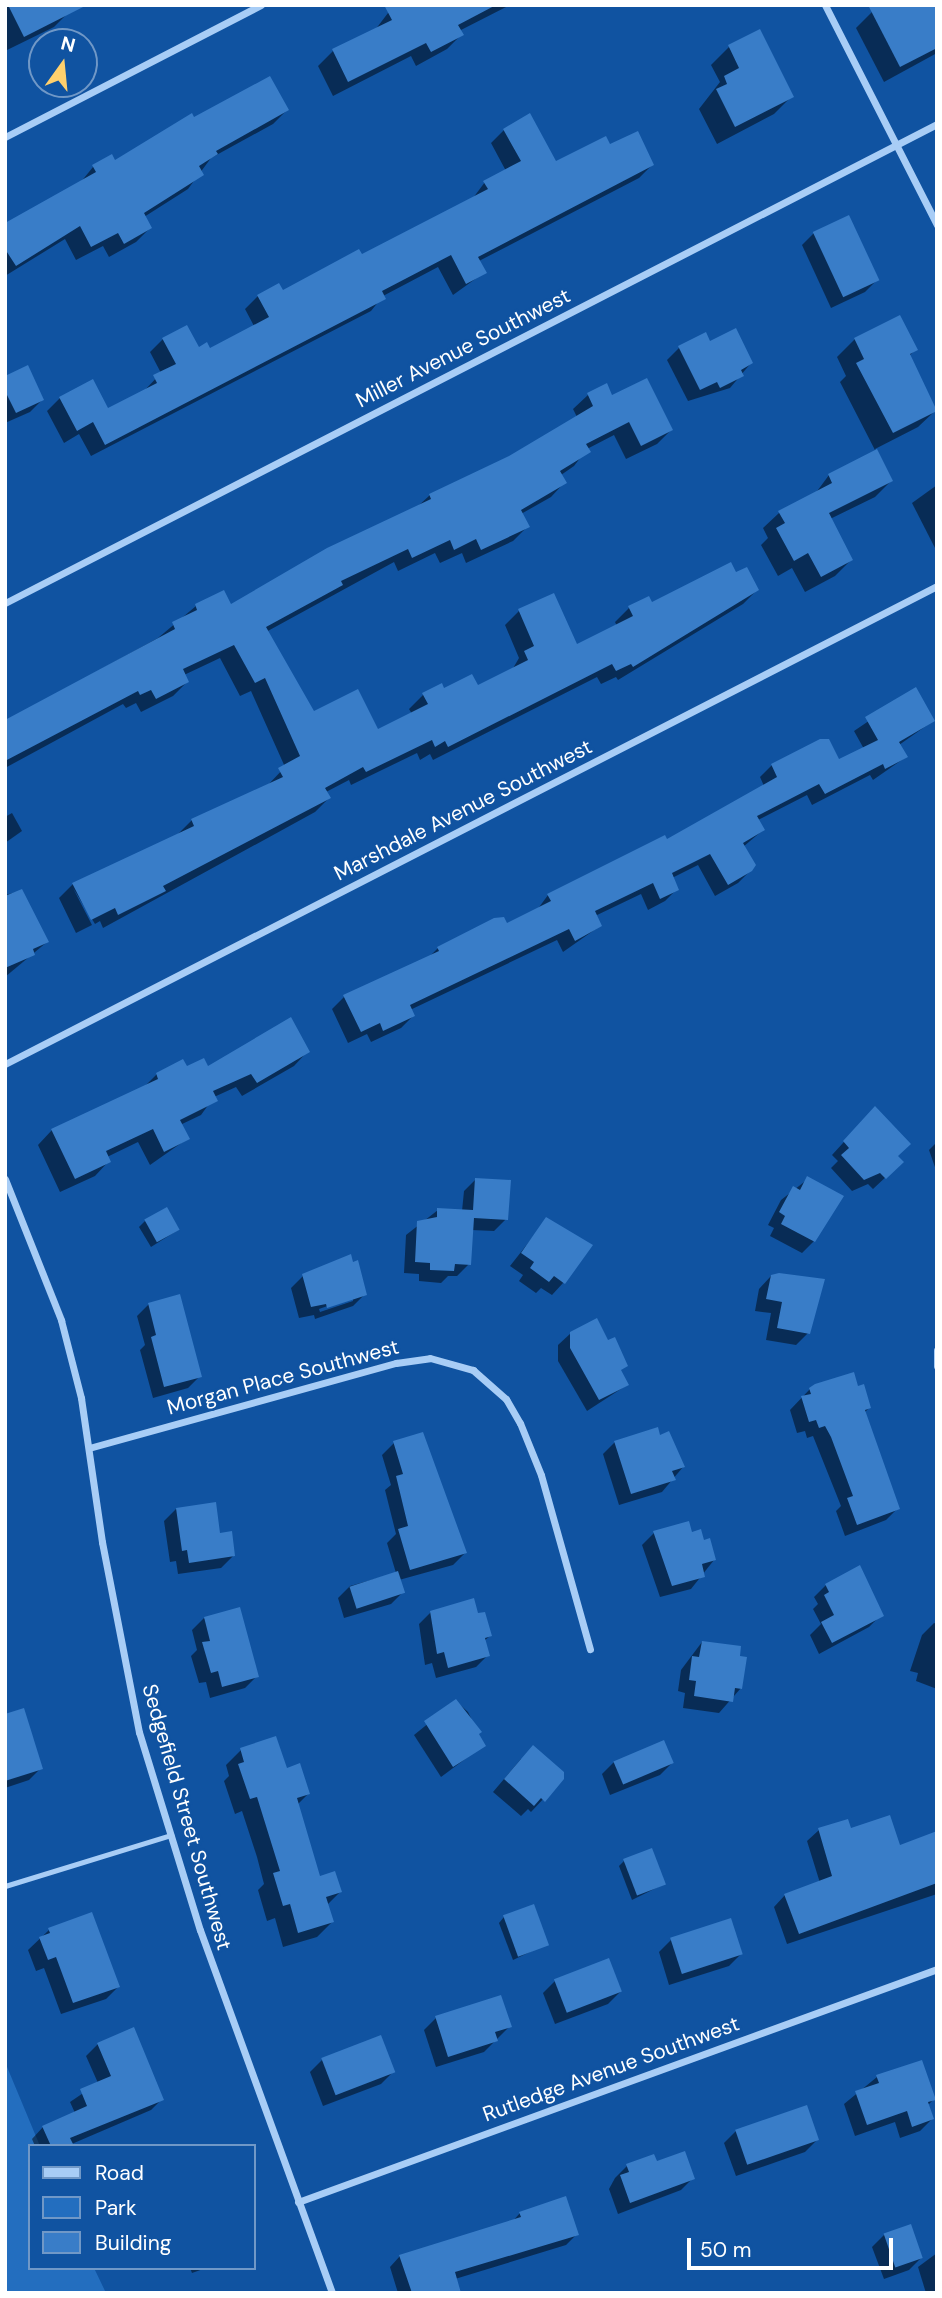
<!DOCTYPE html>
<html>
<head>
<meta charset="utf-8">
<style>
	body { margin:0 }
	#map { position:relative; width:942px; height:2298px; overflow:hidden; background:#1053a1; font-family:"DM Sans",sans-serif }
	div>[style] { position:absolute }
	.green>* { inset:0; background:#236ebf }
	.shadow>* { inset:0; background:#0007 }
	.building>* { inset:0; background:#397dc8; transform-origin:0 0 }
	.service>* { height:5px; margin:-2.5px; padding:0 2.5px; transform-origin:2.5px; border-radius:2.5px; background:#a8cdf6 }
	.minor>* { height:7px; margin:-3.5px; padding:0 3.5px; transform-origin:3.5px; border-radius:3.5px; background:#a8cdf6 }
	span { translate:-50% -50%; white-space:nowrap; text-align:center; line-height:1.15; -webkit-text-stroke:5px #1053a1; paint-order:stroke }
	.street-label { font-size:21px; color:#fff }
	.frame { position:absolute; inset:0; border:7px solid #fff; pointer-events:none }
	.legend { position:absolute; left:28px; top:2144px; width:228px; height:126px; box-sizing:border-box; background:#1053a1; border:2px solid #7098c7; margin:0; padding:9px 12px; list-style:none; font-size:21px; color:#fff }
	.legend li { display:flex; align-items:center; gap:14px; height:35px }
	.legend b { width:35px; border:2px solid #7098c7 }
	.north { position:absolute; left:28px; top:28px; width:70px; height:70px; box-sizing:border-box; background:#1053a1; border:2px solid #7098c7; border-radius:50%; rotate:15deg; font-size:19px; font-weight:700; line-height:28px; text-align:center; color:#fff }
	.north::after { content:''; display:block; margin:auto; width:24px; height:32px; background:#ffd06d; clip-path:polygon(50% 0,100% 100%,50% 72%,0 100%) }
	.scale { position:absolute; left:687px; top:2238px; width:206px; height:32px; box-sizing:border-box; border:4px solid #fff; border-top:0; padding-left:9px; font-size:21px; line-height:24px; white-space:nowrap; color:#fff; -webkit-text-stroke:5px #1053a1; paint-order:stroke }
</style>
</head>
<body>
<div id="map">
	<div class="green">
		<i style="clip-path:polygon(5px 2062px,40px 2146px,30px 2146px,30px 2268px,94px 2268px,106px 2293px,5px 2293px)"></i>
	</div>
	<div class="shadow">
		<i style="clip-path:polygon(5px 5px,61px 5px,66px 15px,54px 27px,5px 51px)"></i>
		<i style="clip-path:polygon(402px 5px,510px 5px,459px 31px,461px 35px,447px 49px,416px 66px,411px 56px,333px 96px,318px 66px,333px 51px,375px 30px,388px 13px)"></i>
		<i style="clip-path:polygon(937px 6px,937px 53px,884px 82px,856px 28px,872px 12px)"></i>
		<i style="clip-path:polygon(759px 32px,792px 96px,774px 114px,717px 144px,699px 109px,720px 82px,711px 65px,729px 47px)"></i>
		<i style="clip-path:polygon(287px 110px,273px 124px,211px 158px,188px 189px,144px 217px,150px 228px,136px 242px,109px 257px,103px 246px,76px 260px,65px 239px,5px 276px,5px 226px,80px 183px,93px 167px,114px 163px,194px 119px)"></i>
		<i style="clip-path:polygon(504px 130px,556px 163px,610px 147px,652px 165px,639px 178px,479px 261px,485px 272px,453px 295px,438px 267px,383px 296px,371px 311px,91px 456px,79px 434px,64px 443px,47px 411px,60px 398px,107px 411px,143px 392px,161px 373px,150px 352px,163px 339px,209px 350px,254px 326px,245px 309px,258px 296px,282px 293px,362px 257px,473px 198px,485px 182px,506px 171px,491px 143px)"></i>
		<i style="clip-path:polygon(814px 233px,877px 280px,865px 292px,831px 308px,802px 245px)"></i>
		<i style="clip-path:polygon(900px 317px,916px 349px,909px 356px,936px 410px,918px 427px,875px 449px,891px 481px,875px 497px,830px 519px,851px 560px,835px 576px,805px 592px,792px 568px,778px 576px,761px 545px,768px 538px,763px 528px,779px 513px,815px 494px,829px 475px,876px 452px,840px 382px,846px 376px,837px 357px,855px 339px)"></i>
		<i style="clip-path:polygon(709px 343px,751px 363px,730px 388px,688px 401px,667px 360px,679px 348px)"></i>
		<i style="clip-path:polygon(5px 378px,42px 400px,30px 412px,5px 423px)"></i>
		<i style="clip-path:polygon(588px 395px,611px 397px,671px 430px,657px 444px,626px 459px,614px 435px,587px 449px,574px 466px,561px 475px,565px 482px,551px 497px,521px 514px,527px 527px,513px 541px,466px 563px,462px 553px,440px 563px,435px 553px,398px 571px,394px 562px,266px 632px,313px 713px,378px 731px,412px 714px,409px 709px,423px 695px,477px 688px,512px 670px,519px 658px,505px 625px,519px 611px,577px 646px,617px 626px,615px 622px,629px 608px,651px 605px,735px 574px,757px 590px,743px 604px,618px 680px,616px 677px,601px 684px,597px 677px,433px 760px,430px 754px,420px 760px,417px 753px,351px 785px,349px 780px,326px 792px,329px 798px,315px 812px,103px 928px,100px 921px,95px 924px,73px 888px,92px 925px,76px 933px,59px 898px,73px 884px,177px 835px,192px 820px,266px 787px,285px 767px,251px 691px,240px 696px,220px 658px,184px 675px,187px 682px,173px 696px,141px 712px,136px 703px,126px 708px,123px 704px,5px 768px,5px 722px,158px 638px,196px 606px,231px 607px,416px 508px,430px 495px,510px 458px,577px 417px,573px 409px)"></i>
		<i style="clip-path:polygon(937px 485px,937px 547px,935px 548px,912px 503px)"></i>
		<i style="clip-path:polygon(916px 689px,933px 721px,899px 745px,906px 757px,873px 780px,870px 775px,812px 805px,807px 795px,758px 820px,763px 830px,743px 847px,751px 870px,738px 883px,715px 896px,698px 865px,672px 878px,677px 889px,665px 901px,648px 910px,641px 894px,595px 916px,600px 926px,563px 952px,557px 940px,410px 1010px,413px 1016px,401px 1028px,371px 1042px,367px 1034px,348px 1043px,332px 1009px,344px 997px,427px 959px,438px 948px,506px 925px,537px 910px,548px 895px,667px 841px,764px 786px,760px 777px,772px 765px,839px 762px,864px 749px,854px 731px)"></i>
		<i style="clip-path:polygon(12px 813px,22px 831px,5px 843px,5px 817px)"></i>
		<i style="clip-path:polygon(21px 891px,47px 942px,5px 977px,5px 895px)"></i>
		<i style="clip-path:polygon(308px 1051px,294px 1066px,242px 1096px,236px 1087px,214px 1097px,201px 1115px,180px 1125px,187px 1139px,150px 1165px,138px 1142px,107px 1157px,109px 1161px,95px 1176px,60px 1192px,38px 1145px,52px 1130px,143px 1088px,157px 1074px)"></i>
		<i style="clip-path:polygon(875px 1108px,896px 1157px,889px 1174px,873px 1189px,868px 1184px,852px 1191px,831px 1168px,838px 1161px,832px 1155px)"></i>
		<i style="clip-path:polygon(937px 1142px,937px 1173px,929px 1150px)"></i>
		<i style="clip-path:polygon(476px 1179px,506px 1219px,494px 1231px,471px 1230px,469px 1264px,457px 1276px,448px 1276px,441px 1283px,419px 1281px,419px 1274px,404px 1273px,406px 1235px,438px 1210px,462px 1211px,464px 1191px)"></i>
		<i style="clip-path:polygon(808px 1179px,814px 1241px,802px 1253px,770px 1236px,774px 1228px,768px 1225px,781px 1200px)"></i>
		<i style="clip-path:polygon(547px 1219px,563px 1283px,552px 1295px,541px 1288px,536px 1293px,519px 1281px,523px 1275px,510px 1266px)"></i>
		<i style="clip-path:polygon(145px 1221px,178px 1230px,151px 1247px,139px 1227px)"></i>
		<i style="clip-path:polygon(evenodd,351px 1264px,365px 1294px,353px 1306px,315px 1319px,314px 1315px,299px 1318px,291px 1288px,303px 1276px,351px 1264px,353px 1297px,353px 1301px,320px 1312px,319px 1309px,353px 1297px)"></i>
		<i style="clip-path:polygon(771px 1276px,808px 1333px,796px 1345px,766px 1340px,771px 1313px,755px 1311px,759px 1289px)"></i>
		<i style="clip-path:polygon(149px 1304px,200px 1376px,188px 1388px,153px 1398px,140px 1350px,145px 1345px,137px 1316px)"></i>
		<i style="clip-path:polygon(571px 1333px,619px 1370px,627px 1385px,587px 1411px,558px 1361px,558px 1345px)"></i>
		<i style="clip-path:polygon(857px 1388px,869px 1408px,864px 1413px,898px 1508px,886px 1520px,845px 1536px,836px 1511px,841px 1506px,813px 1436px,807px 1438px,805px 1431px,797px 1433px,790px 1410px,810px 1389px)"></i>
		<i style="clip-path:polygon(659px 1437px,683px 1467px,662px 1492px,619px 1505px,603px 1454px,615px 1442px)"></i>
		<i style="clip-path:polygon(394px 1443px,465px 1553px,453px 1565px,399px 1580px,403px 1592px,391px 1604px,344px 1618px,338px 1598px,350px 1586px,396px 1573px,387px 1543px,396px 1534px,385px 1490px,391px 1485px,382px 1455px)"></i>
		<i style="clip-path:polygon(176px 1509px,219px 1535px,233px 1556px,221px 1568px,178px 1574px,176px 1561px,170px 1562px,164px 1521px)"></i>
		<i style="clip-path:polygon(654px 1533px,691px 1534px,714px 1560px,691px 1589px,660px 1597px,642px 1545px)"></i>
		<i style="clip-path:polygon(826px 1585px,881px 1615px,869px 1627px,819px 1654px,810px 1635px,821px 1624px,813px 1609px,818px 1604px,814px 1597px)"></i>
		<i style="clip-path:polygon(431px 1612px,477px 1615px,490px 1636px,484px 1641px,488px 1655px,476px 1667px,436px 1678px,432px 1663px,425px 1665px,419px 1624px)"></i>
		<i style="clip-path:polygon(204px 1618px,257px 1676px,245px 1688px,210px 1698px,206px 1682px,199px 1683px,191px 1656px,197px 1650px,192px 1630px)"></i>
		<i style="clip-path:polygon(934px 1623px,937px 1624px,937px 1689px,916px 1681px,918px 1673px,910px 1671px,922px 1635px)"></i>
		<i style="clip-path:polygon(702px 1642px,741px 1688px,719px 1713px,683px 1708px,685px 1693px,678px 1691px,681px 1670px)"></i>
		<i style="clip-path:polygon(456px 1701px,468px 1712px,484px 1745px,441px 1777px,414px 1735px)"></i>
		<i style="clip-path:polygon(5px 1716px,41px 1768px,29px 1780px,5px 1788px)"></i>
		<i style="clip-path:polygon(241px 1750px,285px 1770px,308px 1794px,297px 1805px,319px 1878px,340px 1892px,327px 1905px,332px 1922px,317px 1937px,283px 1947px,275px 1918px,267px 1921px,258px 1890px,264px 1884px,257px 1857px,242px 1811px,235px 1814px,224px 1781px,229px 1776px,226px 1765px)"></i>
		<i style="clip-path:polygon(521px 1759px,562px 1779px,531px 1812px,528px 1809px,521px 1816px,493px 1792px)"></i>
		<i style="clip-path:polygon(614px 1762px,672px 1763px,660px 1775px,610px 1795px,602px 1774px)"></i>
		<i style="clip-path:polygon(819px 1830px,899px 1847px,937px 1833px,937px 1894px,787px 1944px,774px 1907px,785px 1895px,820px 1883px,807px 1841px)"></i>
		<i style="clip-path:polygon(624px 1861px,664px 1884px,632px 1900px,619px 1866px)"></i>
		<i style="clip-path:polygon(504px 1917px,547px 1944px,513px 1960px,499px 1923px)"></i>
		<i style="clip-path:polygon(49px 1930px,118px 1987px,106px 1999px,61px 2014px,44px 1968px,36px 1971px,28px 1950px)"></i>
		<i style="clip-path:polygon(671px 1940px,741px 1954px,729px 1966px,669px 1985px,659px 1952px)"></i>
		<i style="clip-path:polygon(555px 1981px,620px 1992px,608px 2004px,555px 2024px,543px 1993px)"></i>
		<i style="clip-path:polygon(436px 2018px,510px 2026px,484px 2052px,436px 2067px,424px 2030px)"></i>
		<i style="clip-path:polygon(380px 2038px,393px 2072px,381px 2084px,323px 2106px,310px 2072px,322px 2060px)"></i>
		<i style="clip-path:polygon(98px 2044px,162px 2099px,151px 2110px,67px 2146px,35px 2146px,32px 2139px,43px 2127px,75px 2113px,70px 2102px,98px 2083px,86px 2056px)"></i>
		<i style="clip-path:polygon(877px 2077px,934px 2099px,928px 2105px,932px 2119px,920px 2131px,900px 2138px,895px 2122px,855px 2136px,844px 2104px)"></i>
		<i style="clip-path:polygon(736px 2131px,817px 2140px,805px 2152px,736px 2176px,724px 2143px)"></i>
		<i style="clip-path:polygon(656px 2163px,693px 2178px,681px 2190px,618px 2214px,609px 2189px,615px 2178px,627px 2166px)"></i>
		<i style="clip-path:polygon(520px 2213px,577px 2234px,566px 2245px,455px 2279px,459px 2293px,398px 2293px,390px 2267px,400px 2256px,512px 2222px)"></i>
		<i style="clip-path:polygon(884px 2235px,921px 2258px,909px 2270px,884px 2279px,872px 2247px)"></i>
		<i style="clip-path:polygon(937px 2253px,937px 2293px,926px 2293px,918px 2267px)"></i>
		<i style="clip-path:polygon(190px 2268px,206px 2268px,192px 2273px)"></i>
	</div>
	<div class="building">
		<i style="clip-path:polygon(8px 5px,87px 5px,24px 37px)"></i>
		<i style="clip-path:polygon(384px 5px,496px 5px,458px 25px,464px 35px,431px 52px,426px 43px,348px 82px,332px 49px,392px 20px)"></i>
		<i style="clip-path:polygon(868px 5px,937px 5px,937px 48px,900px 67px)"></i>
		<i style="clip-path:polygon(760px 29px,794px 97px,735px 127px,716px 89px,727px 84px,724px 76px,739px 68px,728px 45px)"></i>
		<i style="clip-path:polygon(270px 76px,289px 110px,216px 151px,218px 154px,199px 166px,204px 175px,144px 213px,152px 228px,124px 244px,118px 233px,91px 247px,80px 226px,16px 266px,5px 249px,5px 223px,96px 172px,92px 165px,112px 154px,115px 160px,192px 113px,194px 117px)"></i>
		<i style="clip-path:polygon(530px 113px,556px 161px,606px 136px,610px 144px,638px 131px,654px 165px,478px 257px,487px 273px,466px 284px,451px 255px,382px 291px,386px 299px,105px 445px,93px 422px,77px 431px,59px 397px,93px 379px,108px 408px,157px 383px,153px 375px,176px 364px,162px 338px,187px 325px,199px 347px,207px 342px,210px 348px,269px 317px,257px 295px,279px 283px,283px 290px,359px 249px,362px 254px,488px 189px,483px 181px,521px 161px,503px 129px)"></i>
		<i style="left:849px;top:215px;width:72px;height:40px;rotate:65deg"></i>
		<i style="clip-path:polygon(900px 315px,918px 350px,910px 354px,937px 411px,893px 433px,856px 363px,864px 359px,854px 338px)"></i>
		<i style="clip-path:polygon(736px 328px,753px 363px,741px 370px,744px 376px,720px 388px,717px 382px,700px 390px,678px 346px,706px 332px,710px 341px)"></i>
		<i style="clip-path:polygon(28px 365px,44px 400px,16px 413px,5px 391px,5px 376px)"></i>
		<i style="clip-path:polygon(647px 378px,673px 430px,641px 446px,629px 422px,586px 444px,591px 452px,560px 471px,567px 483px,521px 510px,530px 527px,481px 550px,476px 539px,454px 550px,450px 540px,412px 558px,408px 549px,341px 581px,343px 585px,266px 627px,314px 711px,358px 689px,378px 729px,428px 704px,422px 693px,442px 683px,444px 688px,472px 674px,478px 685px,528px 660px,524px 651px,534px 646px,518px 609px,554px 593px,577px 644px,633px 616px,628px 606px,649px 596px,652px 602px,731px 562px,736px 572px,747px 567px,759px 590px,633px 667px,631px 664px,616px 671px,612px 664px,448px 747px,445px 741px,435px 747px,432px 740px,366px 772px,363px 767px,325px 788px,331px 798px,163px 886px,166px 891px,118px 915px,115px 908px,91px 920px,72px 883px,194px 826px,191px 819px,283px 777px,278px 768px,300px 756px,265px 678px,255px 683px,234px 645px,183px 669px,189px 682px,156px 699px,151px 690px,140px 695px,138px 691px,5px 761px,5px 720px,175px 629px,172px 622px,197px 610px,195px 604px,224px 590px,231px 604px,327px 548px,431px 499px,429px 494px,509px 456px,593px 406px,587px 393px,607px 383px,612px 395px)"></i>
		<i style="clip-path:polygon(877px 449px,893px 481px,829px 513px,853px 560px,821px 577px,808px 553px,794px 561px,776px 528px,785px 523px,778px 511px,832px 483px,828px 474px)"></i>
		<i style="clip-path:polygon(916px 687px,935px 721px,899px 742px,908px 757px,885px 769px,883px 764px,825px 794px,819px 784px,757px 816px,765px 830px,743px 843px,756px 865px,752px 871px,728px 885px,710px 854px,672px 873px,679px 890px,660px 899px,653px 883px,595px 911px,602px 926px,575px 941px,569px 929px,410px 1005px,415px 1016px,383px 1031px,380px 1023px,361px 1032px,343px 995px,439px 951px,437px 947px,494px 918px,504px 917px,507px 923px,551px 901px,547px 894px,665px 835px,667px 839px,777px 777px,771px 764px,820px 739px,829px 739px,839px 759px,878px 740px,865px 717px)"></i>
		<i style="clip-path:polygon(22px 889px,49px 942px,33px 949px,35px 955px,5px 968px,5px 896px)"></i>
		<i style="clip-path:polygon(291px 1017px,310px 1052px,257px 1083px,251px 1074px,213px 1091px,218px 1101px,180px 1120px,190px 1139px,164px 1152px,153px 1129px,106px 1151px,111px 1162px,75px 1179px,51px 1129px,158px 1079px,156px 1073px,183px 1059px,187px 1066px,204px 1058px,208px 1066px)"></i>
		<i style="clip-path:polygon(875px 1106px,911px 1144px,898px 1156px,904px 1162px,886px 1179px,880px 1173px,864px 1180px,841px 1155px,849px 1148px,843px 1141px)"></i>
		<i style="clip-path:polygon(807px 1176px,844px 1196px,815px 1242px,781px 1224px,785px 1216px,779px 1212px,793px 1186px,800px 1190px)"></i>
		<i style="clip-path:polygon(475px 1178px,511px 1180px,508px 1220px,474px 1218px,471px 1265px,455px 1264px,454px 1271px,430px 1270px,430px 1263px,415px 1262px,417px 1221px,437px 1217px,437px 1208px,473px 1210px)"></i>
		<i style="left:167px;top:1207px;width:26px;height:26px;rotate:61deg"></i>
		<i style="clip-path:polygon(546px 1217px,593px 1245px,565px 1284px,554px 1276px,549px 1282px,530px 1268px,534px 1262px,521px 1253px)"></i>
		<i style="clip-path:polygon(351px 1254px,353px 1262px,358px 1260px,367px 1295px,327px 1308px,326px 1304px,311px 1307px,302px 1274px)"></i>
		<i style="clip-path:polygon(779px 1273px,825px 1279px,810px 1334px,777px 1328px,782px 1302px,766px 1299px,771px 1275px)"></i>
		<i style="clip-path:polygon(180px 1294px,202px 1377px,164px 1387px,151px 1337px,156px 1335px,148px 1303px)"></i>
		<i style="clip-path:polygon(597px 1318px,608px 1340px,615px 1337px,628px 1366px,621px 1370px,629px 1385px,599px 1400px,570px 1348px,570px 1332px)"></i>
		<i style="clip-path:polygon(854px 1372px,858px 1386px,864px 1384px,871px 1408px,865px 1410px,900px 1509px,857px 1525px,847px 1498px,853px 1496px,831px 1437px,825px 1426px,819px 1428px,816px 1420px,809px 1422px,801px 1396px,811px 1394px,809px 1388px,815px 1384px)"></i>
		<i style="clip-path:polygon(658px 1427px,660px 1435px,669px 1431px,685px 1467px,672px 1471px,676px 1480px,631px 1494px,614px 1441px)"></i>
		<i style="clip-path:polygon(423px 1432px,467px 1553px,410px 1570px,398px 1529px,408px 1526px,396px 1476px,403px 1474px,393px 1441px)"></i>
		<i style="clip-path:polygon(216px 1502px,220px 1533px,232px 1531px,235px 1556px,189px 1563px,187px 1550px,182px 1551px,176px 1508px)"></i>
		<i style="clip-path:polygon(689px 1521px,692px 1532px,701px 1529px,704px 1540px,710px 1538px,716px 1560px,702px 1564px,705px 1577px,672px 1586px,653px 1531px)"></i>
		<i style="clip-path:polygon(860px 1565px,884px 1616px,832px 1643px,821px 1622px,834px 1615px,824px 1595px,829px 1592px,825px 1584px)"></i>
		<i style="left:398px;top:1571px;width:23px;height:51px;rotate:72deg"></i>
		<i style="clip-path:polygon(474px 1598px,478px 1613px,485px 1612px,492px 1636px,485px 1638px,490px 1656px,448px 1668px,444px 1652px,437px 1654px,430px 1611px)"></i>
		<i style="clip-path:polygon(240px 1607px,259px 1677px,222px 1687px,218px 1671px,211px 1673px,202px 1642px,210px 1641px,204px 1617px)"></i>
		<i style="clip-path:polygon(702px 1641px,741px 1646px,740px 1656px,747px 1657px,742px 1689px,735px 1688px,733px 1702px,694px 1696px,696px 1681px,689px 1680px,692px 1656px,699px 1657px)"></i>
		<i style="clip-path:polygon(456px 1699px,482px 1732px,479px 1734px,486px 1746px,453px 1767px,424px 1721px)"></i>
		<i style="clip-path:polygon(24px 1708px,43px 1769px,5px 1781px,5px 1714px)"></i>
		<i style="clip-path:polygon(276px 1736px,287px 1768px,300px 1763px,310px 1794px,297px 1798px,320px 1876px,335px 1871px,342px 1892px,326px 1897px,334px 1922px,298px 1933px,290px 1904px,283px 1906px,273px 1873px,280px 1871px,257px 1797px,250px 1799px,238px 1764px,244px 1762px,240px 1748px)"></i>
		<i style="left:664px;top:1740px;width:25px;height:55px;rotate:67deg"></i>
		<i style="clip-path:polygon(533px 1745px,564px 1772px,564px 1779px,545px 1802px,541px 1798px,534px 1806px,504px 1779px)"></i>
		<i style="clip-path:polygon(890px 1815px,900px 1845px,937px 1831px,937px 1883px,799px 1934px,784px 1894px,832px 1876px,818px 1828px,848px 1819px,851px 1828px)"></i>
		<i style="left:652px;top:1848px;width:39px;height:31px;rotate:69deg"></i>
		<i style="left:534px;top:1904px;width:44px;height:33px;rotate:70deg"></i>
		<i style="clip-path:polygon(92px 1912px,120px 1987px,73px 2003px,56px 1957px,48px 1960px,39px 1937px,50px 1933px,48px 1928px)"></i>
		<i style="left:731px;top:1918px;width:38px;height:64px;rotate:72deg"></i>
		<i style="left:609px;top:1958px;width:36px;height:59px;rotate:69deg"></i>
		<i style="clip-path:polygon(501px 1995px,512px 2027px,495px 2032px,498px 2041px,448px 2057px,435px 2016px)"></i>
		<i style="clip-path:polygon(134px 2027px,164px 2100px,70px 2138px,74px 2146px,51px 2146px,42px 2126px,87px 2106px,80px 2089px,111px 2076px,97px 2043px)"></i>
		<i style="left:381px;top:2035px;width:40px;height:64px;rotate:69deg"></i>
		<i style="clip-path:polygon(922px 2060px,936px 2100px,928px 2102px,934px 2119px,912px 2127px,907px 2111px,867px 2125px,855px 2091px,879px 2083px,876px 2075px)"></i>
		<i style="left:807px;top:2105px;width:37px;height:76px;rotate:71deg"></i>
		<i style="clip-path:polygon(685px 2151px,695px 2179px,630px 2203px,620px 2175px,629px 2172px,626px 2164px,654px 2154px,657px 2161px)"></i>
		<i style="clip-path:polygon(566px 2196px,579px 2235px,455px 2272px,461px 2293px,412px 2293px,399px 2255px,521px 2217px,519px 2212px)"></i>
		<i style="left:911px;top:2224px;width:36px;height:29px;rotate:71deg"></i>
	</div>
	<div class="service">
		<i style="left:5px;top:1886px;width:174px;rotate:-17.1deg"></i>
	</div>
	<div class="minor">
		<i style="left:825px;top:5px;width:247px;rotate:63deg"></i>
		<i style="left:5px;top:137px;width:288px;rotate:-27.3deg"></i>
		<i style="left:5px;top:603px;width:1048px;rotate:-27.2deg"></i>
		<i style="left:5px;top:1064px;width:1047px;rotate:-27.15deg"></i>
		<i style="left:5px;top:1179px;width:152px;rotate:68.3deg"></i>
		<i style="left:61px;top:1320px;width:81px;rotate:75.6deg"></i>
		<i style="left:81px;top:1398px;width:146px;rotate:81.7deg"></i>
		<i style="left:102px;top:1542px;width:194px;rotate:79deg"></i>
		<i style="left:139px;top:1732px;width:207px;rotate:72.9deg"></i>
		<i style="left:200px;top:1930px;width:386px;rotate:70deg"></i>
		<i style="left:937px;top:1350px;width:16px;rotate:90deg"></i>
		<i style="left:89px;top:1448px;width:319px;rotate:-15.5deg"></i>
		<i style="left:396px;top:1363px;width:34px;rotate:-8deg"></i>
		<i style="left:430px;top:1358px;width:45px;rotate:15.6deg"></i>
		<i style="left:473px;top:1370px;width:44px;rotate:41.3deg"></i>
		<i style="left:506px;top:1399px;width:28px;rotate:60deg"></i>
		<i style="left:520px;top:1423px;width:56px;rotate:68deg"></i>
		<i style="left:541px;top:1475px;width:181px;rotate:74.3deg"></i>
		<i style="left:298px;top:2202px;width:680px;rotate:-20.03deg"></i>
	</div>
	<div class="street-label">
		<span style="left:463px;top:348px;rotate:-27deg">Miller Avenue Southwest</span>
		<span style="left:463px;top:810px;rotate:-27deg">Marshdale Avenue Southwest</span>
		<span style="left:283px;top:1377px;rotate:-15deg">Morgan Place Southwest</span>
		<span style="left:187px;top:1817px;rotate:74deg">Sedgefield Street Southwest</span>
		<span style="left:611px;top:2069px;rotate:-20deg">Rutledge Avenue Southwest</span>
	</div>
	<div class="frame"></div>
	<ul class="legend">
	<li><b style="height:9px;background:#a8cdf6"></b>Road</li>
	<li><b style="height:19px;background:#236ebf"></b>Park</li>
	<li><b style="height:19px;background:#397dc8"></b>Building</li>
	</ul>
	<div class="north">N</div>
	<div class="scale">50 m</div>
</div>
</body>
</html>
